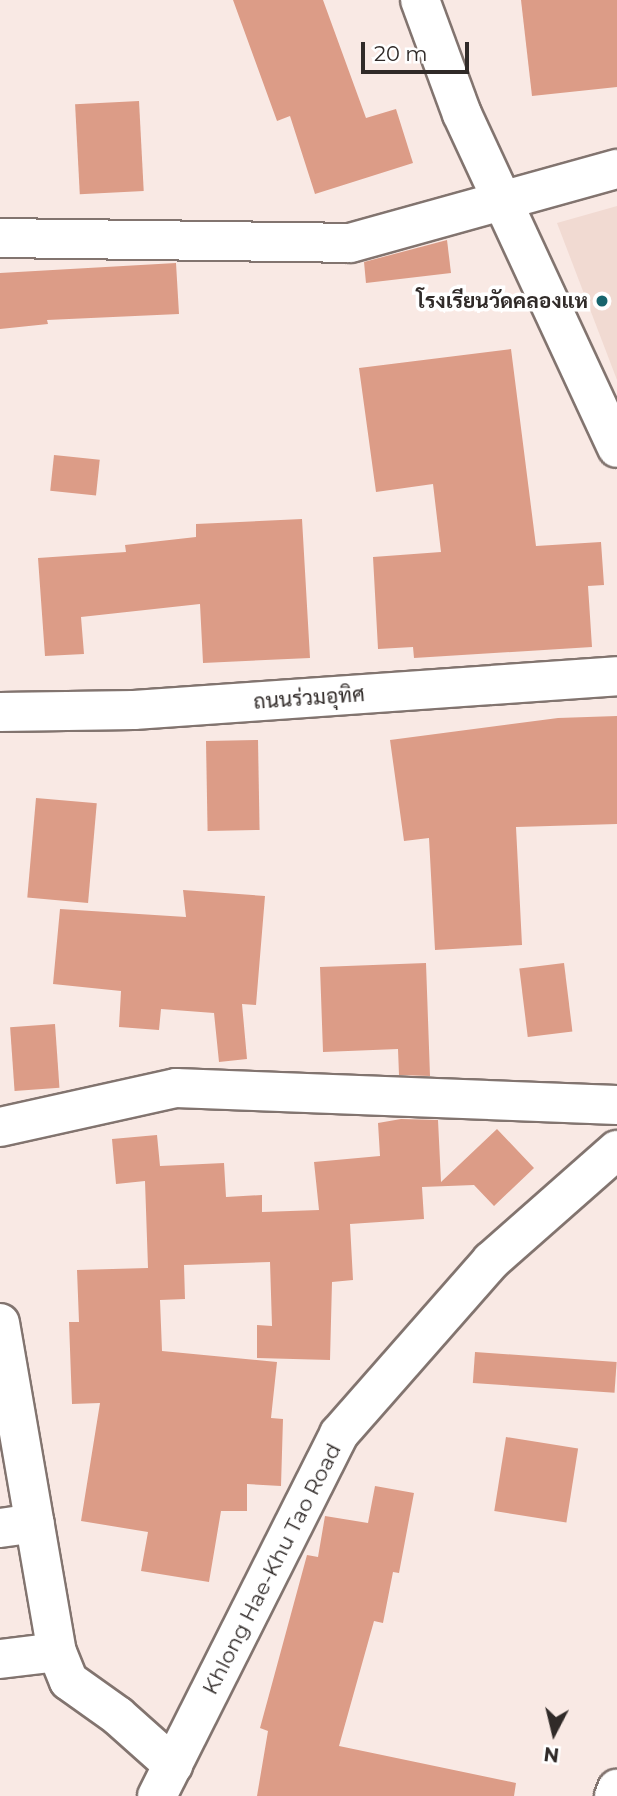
<!DOCTYPE html>
<html>
<head>
<meta charset="utf-8">
<style>
	body { margin:0 }
	#map { position:relative; width:617px; height:1796px; overflow:hidden; background:#f9e9e4; font-family:Montserrat,Sarabun,sans-serif }
	div>[style] { position:absolute }
	.built>* { inset:0; background:#f1dad2 }
	.building>* { inset:0; background:#dc9c87; transform-origin:0 0 }
	.roads { filter:drop-shadow(2px 0 #82746f) drop-shadow(-2px 0 #82746f) drop-shadow(0 2px #82746f) drop-shadow(0 -2px #82746f) }
	.minor>* { height:38px; margin:-19px; padding:0 19px; transform-origin:19px; border-radius:19px; background:#fff }
	.dots>* { width:19px; height:19px; translate:-50% -50%; box-sizing:border-box; border:4px solid #fff; border-radius:50% }
	span { translate:-50% -50%; white-space:nowrap; text-align:center; line-height:1.15; -webkit-text-stroke:7px #fff; paint-order:stroke }
	.poi-label { font-size:21px; color:#302a28; font-weight:700 }
	.right { translate:-100% -50%; text-align:right }
	.street-label { font-size:21px; color:#302a28 }
	.north { position:absolute; left:519px; top:1698px; width:70px; height:70px; -webkit-text-stroke:5px #fff; paint-order:stroke; rotate:187deg; font-size:19px; font-weight:700; line-height:28px; text-align:center; color:#302a28 }
	.north::after { content:''; display:block; margin:auto; width:24px; height:32px; background:#302a28; clip-path:polygon(50% 0,100% 100%,50% 72%,0 100%) }
	.scale { position:absolute; left:361px; top:42px; width:108px; height:32px; box-sizing:border-box; border:4px solid #302a28; border-top:0; padding-left:9px; font-size:21px; line-height:24px; white-space:nowrap; color:#302a28; -webkit-text-stroke:5px #fff; paint-order:stroke }
</style>
</head>
<body>
<div id="map">
	<div class="built">
		<i style="clip-path:polygon(617px 206px,617px 380px,557px 223px)"></i>
	</div>
	<div class="building">
		<i style="clip-path:polygon(233px 0,323px 0,366px 118px,396px 109px,413px 163px,315px 194px,290px 116px,277px 121px)"></i>
		<i style="clip-path:polygon(521px 0,617px 0,617px 87px,532px 96px)"></i>
		<i style="left:139px;top:101px;width:90px;height:64px;rotate:87deg"></i>
		<i style="clip-path:polygon(447px 240px,451px 273px,366px 283px,364px 262px)"></i>
		<i style="clip-path:polygon(176px 263px,179px 314px,47px 320px,48px 324px,0 329px,0 273px)"></i>
		<i style="clip-path:polygon(511px 349px,536px 546px,601px 542px,604px 585px,588px 586px,592px 647px,414px 658px,413px 647px,378px 649px,373px 557px,441px 552px,433px 484px,376px 492px,359px 368px)"></i>
		<i style="left:54px;top:455px;width:46px;height:36px;rotate:6deg"></i>
		<i style="clip-path:polygon(302px 519px,310px 658px,203px 663px,200px 604px,81px 617px,84px 654px,45px 656px,38px 558px,126px 552px,125px 545px,196px 537px,196px 524px)"></i>
		<i style="clip-path:polygon(617px 716px,617px 824px,516px 827px,522px 945px,435px 950px,429px 838px,404px 841px,390px 740px,558px 718px)"></i>
		<i style="left:258px;top:740px;width:90px;height:52px;rotate:89deg"></i>
		<i style="left:36px;top:798px;width:61px;height:100px;rotate:5deg"></i>
		<i style="clip-path:polygon(183px 890px,265px 896px,256px 1005px,242px 1004px,247px 1059px,219px 1062px,214px 1013px,161px 1009px,159px 1030px,119px 1027px,121px 991px,53px 984px,60px 909px,186px 917px)"></i>
		<i style="clip-path:polygon(426px 963px,430px 1076px,399px 1075px,398px 1049px,323px 1052px,320px 967px)"></i>
		<i style="left:564px;top:963px;width:69px;height:45px;rotate:83deg"></i>
		<i style="left:55px;top:1024px;width:64px;height:45px;rotate:86deg"></i>
		<i style="clip-path:polygon(401px 1119px,438px 1120px,441px 1182px,497px 1129px,534px 1168px,494px 1206px,474px 1185px,422px 1187px,424px 1219px,350px 1224px,353px 1280px,332px 1282px,330px 1360px,257px 1358px,257px 1325px,272px 1326px,270px 1262px,184px 1265px,185px 1299px,160px 1300px,162px 1351px,277px 1362px,271px 1418px,283px 1419px,281px 1486px,247px 1484px,247px 1511px,221px 1511px,209px 1582px,141px 1571px,148px 1532px,81px 1521px,100px 1403px,72px 1404px,69px 1322px,79px 1322px,77px 1270px,148px 1268px,145px 1181px,116px 1184px,112px 1139px,157px 1135px,160px 1166px,224px 1163px,226px 1197px,262px 1195px,262px 1212px,319px 1210px,314px 1162px,380px 1156px,378px 1123px)"></i>
		<i style="left:475px;top:1352px;width:142px;height:31px;rotate:4deg"></i>
		<i style="left:506px;top:1437px;width:73px;height:75px;rotate:9deg"></i>
		<i style="clip-path:polygon(375px 1486px,414px 1493px,399px 1573px,393px 1572px,383px 1623px,374px 1621px,339px 1746px,516px 1783px,514px 1796px,257px 1796px,268px 1731px,260px 1728px,307px 1555px,318px 1557px,325px 1516px,368px 1523px)"></i>
	</div>
	<div class="roads">
		<div class="minor">
			<i style="left:420px;top:0;width:121px;rotate:69.8deg"></i>
			<i style="left:462px;top:114px;width:368px;rotate:65.1deg"></i>
			<i style="left:0;top:238px;width:350px;rotate:0.8deg"></i>
			<i style="left:350px;top:243px;width:277px;rotate:-15.5deg"></i>
			<i style="left:0;top:712px;width:134px;rotate:-0.9deg"></i>
			<i style="left:134px;top:710px;width:484px;rotate:-4deg"></i>
			<i style="left:0;top:1127px;width:180px;rotate:-12.5deg"></i>
			<i style="left:176px;top:1088px;width:441px;rotate:2.2deg"></i>
			<i style="left:0;top:1323px;width:334px;rotate:80.2deg"></i>
			<i style="left:57px;top:1652px;width:31px;rotate:68deg"></i>
			<i style="left:69px;top:1681px;width:60px;rotate:35.5deg"></i>
			<i style="left:118px;top:1716px;width:74px;rotate:41.7deg"></i>
			<i style="left:0;top:1528px;width:35px;rotate:-8deg"></i>
			<i style="left:0;top:1659px;width:57px;rotate:-7deg"></i>
			<i style="left:157px;top:1796px;width:405px;rotate:-63.3deg"></i>
			<i style="left:339px;top:1434px;width:230px;rotate:-48.7deg"></i>
			<i style="left:491px;top:1261px;width:168px;rotate:-41.4deg"></i>
			<i style="left:614px;top:1796px;width:8px;rotate:-67deg"></i>
		</div>
	</div>
	<div class="dots">
		<i style="left:602px;top:301px;background:#17646d"></i>
	</div>
	<div class="poi-label">
		<span class="right" style="left:588px;top:301px">โรงเรียนวัดคลองแห</span>
	</div>
	<div class="street-label">
		<span style="left:309px;top:698px;rotate:-4deg">ถนนร่วมอุทิศ</span>
		<span style="left:272px;top:1569px;rotate:-63deg">Khlong Hae-Khu Tao Road</span>
	</div>
	<div class="north">N</div>
	<div class="scale">20 m</div>
</div>
</body>
</html>
